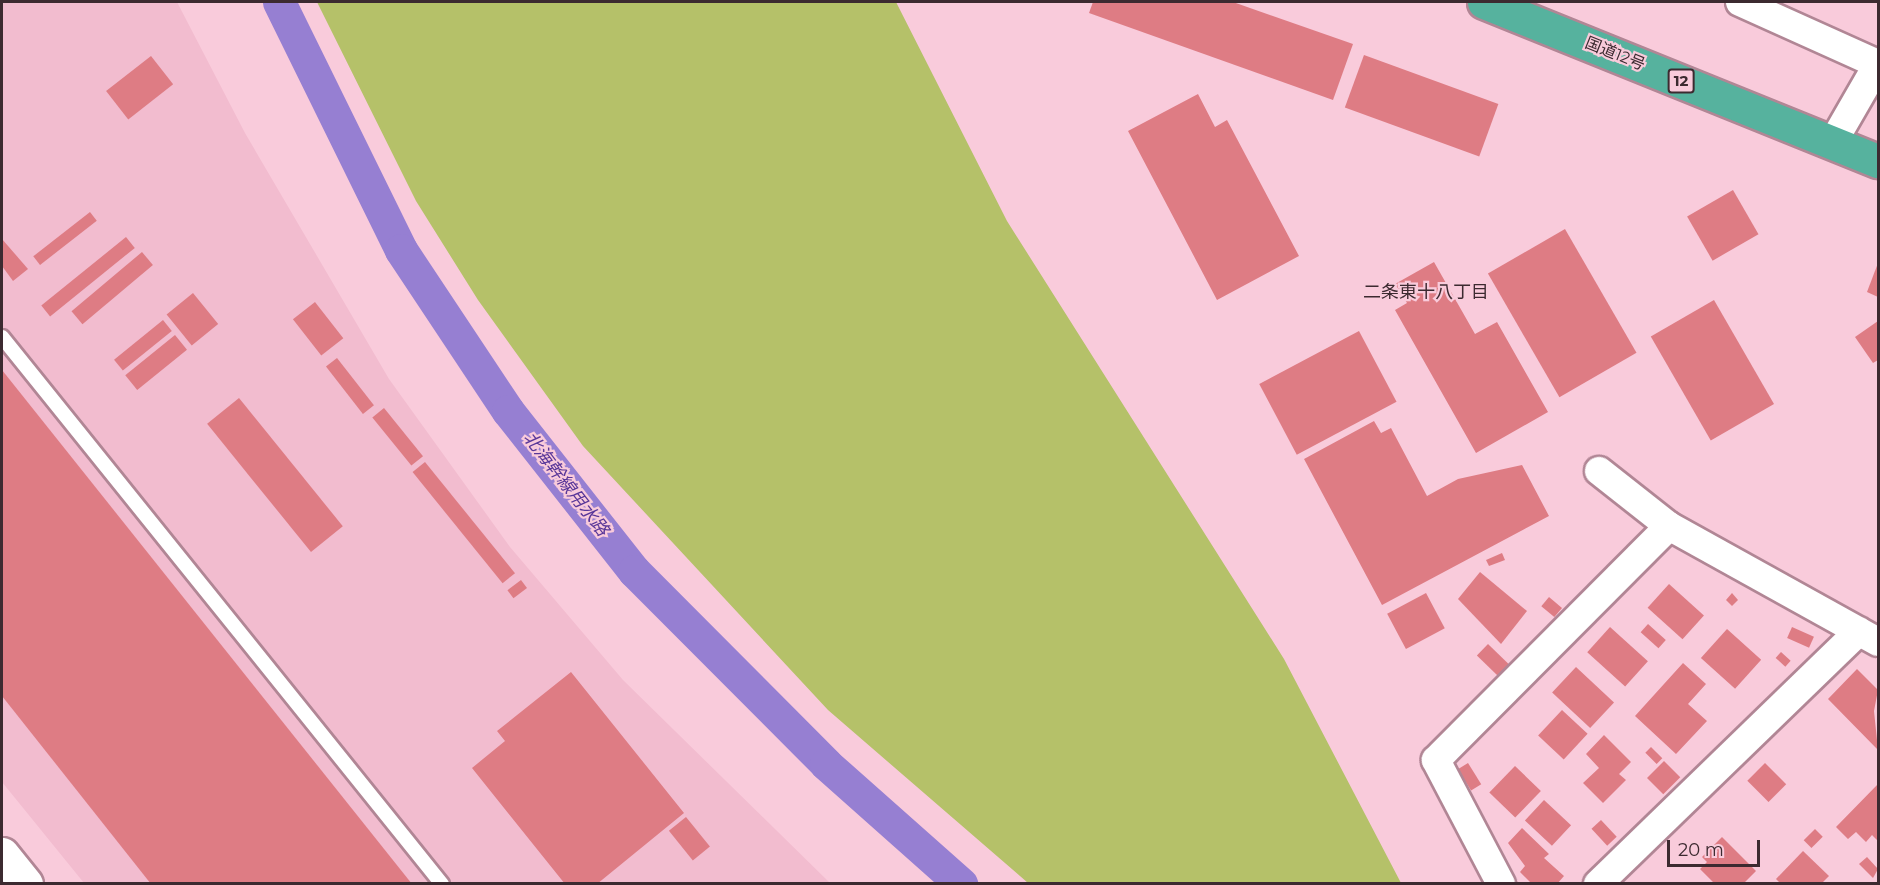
<!DOCTYPE html>
<html>
<head>
<meta charset="utf-8">
<style>
	body { margin:0 }
	#map { position:relative; width:1880px; height:885px; overflow:hidden; background:#f9cbdb; font-family:Montserrat,"Noto Sans JP",sans-serif }
	div>[style] { position:absolute }
	.built>* { inset:0; background:#f2bccf }
	.green>* { inset:0; background:#b5c169 }
	.canal>* { height:33px; margin:-16.5px; padding:0 16.5px; transform-origin:16.5px; border-radius:16.5px; background:#967fd2 }
	.building>* { inset:0; background:#de7c84; transform-origin:0 0 }
	.roads { filter:drop-shadow(2px 0 #b18695) drop-shadow(-2px 0 #b18695) drop-shadow(0 2px #b18695) drop-shadow(0 -2px #b18695) }
	.service>* { height:14px; margin:-7px; padding:0 7px; transform-origin:7px; border-radius:7px; background:#fff }
	.minor>* { height:28px; margin:-14px; padding:0 14px; transform-origin:14px; border-radius:14px; background:#fff }
	.tertiary>* { height:33px; margin:-16.5px; padding:0 16.5px; transform-origin:16.5px; border-radius:16.5px; background:#fff }
	.trunk>* { height:33px; margin:-16.5px; padding:0 16.5px; transform-origin:16.5px; border-radius:16.5px; background:#56b29e }
	span { translate:-50% -50%; white-space:nowrap; text-align:center; line-height:1.15; -webkit-text-stroke:4.5px #f9cbdb; paint-order:stroke }
	.shield-label span { padding:2px 4px; background:#f9cbdb; border:2px solid; border-radius:4px; -webkit-text-stroke-width:0 }
	.shield-label { font-size:15px; color:#3c2a30; font-weight:700 }
	.street-label { font-size:16px; color:#3c2a30 }
	.neighbourhood-label { font-size:18px; color:#3c2a30 }
	.water-label { font-size:18px; color:#593799; font-style:italic }
	.frame { position:absolute; inset:0; border:3px solid #3c2a30; pointer-events:none }
	.scale { position:absolute; left:1667px; top:840px; width:93px; height:27px; box-sizing:border-box; border:3px solid #3c2a30; border-top:0; padding-left:8px; font-size:18px; line-height:21px; white-space:nowrap; color:#3c2a30; -webkit-text-stroke:4px #f9cbdb; paint-order:stroke }
</style>
</head>
<body>
<div id="map">
	<div class="built">
		<i style="clip-path:polygon(2px 2px,177px 2px,245px 133px,389px 379px,510px 547px,623px 680px,830px 883px,84px 883px,2px 782px)"></i>
	</div>
	<div class="green">
		<i style="clip-path:polygon(317px 2px,896px 2px,1007px 221px,1284px 659px,1401px 883px,1028px 883px,828px 710px,583px 446px,478px 300px,416px 201px)"></i>
	</div>
	<div class="canal">
		<i style="left:279px;top:2px;width:276px;rotate:63.8deg"></i>
		<i style="left:401px;top:250px;width:193px;rotate:56.4deg"></i>
		<i style="left:508px;top:411px;width:204px;rotate:51.8deg"></i>
		<i style="left:634px;top:571px;width:272px;rotate:45.1deg"></i>
		<i style="left:826px;top:764px;width:181px;rotate:41.6deg"></i>
	</div>
	<div class="building">
		<i style="clip-path:polygon(1093px 2px,1233px 2px,1353px 44px,1333px 100px,1089px 13px)"></i>
		<i style="left:1364px;top:55px;width:143px;height:56px;rotate:20deg"></i>
		<i style="left:151px;top:56px;width:36px;height:57px;rotate:52deg"></i>
		<i style="clip-path:polygon(1198px 94px,1215px 127px,1227px 120px,1299px 256px,1217px 300px,1128px 131px)"></i>
		<i style="left:1733px;top:190px;width:51px;height:53px;rotate:60deg"></i>
		<i style="left:90px;top:212px;width:11px;height:72px;rotate:52deg"></i>
		<i style="left:1565px;top:229px;width:143px;height:89px;rotate:60deg"></i>
		<i style="left:126px;top:237px;width:14px;height:109px;rotate:51deg"></i>
		<i style="clip-path:polygon(2px 239px,28px 269px,13px 281px,2px 266px)"></i>
		<i style="left:142px;top:252px;width:17px;height:92px;rotate:50deg"></i>
		<i style="clip-path:polygon(1434px 262px,1475px 334px,1497px 322px,1548px 412px,1476px 453px,1395px 310px,1407px 303px,1395px 284px)"></i>
		<i style="clip-path:polygon(1878px 263px,1878px 297px,1867px 292px)"></i>
		<i style="left:193px;top:293px;width:40px;height:34px;rotate:51deg"></i>
		<i style="left:1714px;top:300px;width:120px;height:73px;rotate:60deg"></i>
		<i style="left:315px;top:302px;width:46px;height:28px;rotate:52deg"></i>
		<i style="left:163px;top:320px;width:14px;height:63px;rotate:51deg"></i>
		<i style="clip-path:polygon(1878px 321px,1878px 360px,1873px 363px,1855px 337px)"></i>
		<i style="left:1359px;top:331px;width:80px;height:113px;rotate:62deg"></i>
		<i style="left:175px;top:335px;width:19px;height:64px;rotate:51deg"></i>
		<i style="left:337px;top:358px;width:60px;height:14px;rotate:52deg"></i>
		<i style="clip-path:polygon(2px 370px,412px 884px,151px 884px,2px 696px)"></i>
		<i style="left:239px;top:398px;width:165px;height:41px;rotate:51deg"></i>
		<i style="left:384px;top:408px;width:62px;height:15px;rotate:51deg"></i>
		<i style="clip-path:polygon(1374px 421px,1381px 433px,1391px 428px,1427px 496px,1458px 479px,1522px 465px,1549px 516px,1382px 605px,1304px 459px)"></i>
		<i style="left:425px;top:462px;width:143px;height:16px;rotate:51deg"></i>
		<i style="clip-path:polygon(1502px 553px,1505px 560px,1489px 566px,1486px 560px)"></i>
		<i style="clip-path:polygon(1480px 572px,1527px 611px,1501px 644px,1458px 599px)"></i>
		<i style="left:521px;top:580px;width:10px;height:17px;rotate:53deg"></i>
		<i style="left:1669px;top:584px;width:47px;height:32px;rotate:42deg"></i>
		<i style="left:1426px;top:593px;width:40px;height:44px;rotate:62deg"></i>
		<i style="clip-path:polygon(1732px 593px,1738px 600px,1732px 606px,1726px 600px)"></i>
		<i style="left:1549px;top:597px;width:17px;height:12px;rotate:40deg"></i>
		<i style="left:1648px;top:624px;width:24px;height:11px;rotate:42deg"></i>
		<i style="left:1610px;top:627px;width:51px;height:34px;rotate:42deg"></i>
		<i style="left:1792px;top:627px;width:24px;height:12px;rotate:24deg"></i>
		<i style="left:1727px;top:629px;width:46px;height:39px;rotate:42deg"></i>
		<i style="left:1488px;top:644px;width:29px;height:16px;rotate:44deg"></i>
		<i style="left:1781px;top:652px;width:13px;height:8px;rotate:42deg"></i>
		<i style="clip-path:polygon(1683px 663px,1706px 684px,1688px 704px,1707px 721px,1676px 754px,1635px 716px)"></i>
		<i style="left:1576px;top:667px;width:52px;height:35px;rotate:43deg"></i>
		<i style="clip-path:polygon(1857px 669px,1878px 690px,1874px 711px,1878px 750px,1828px 699px)"></i>
		<i style="clip-path:polygon(571px 672px,684px 813px,597px 884px,565px 884px,472px 768px,505px 741px,497px 731px)"></i>
		<i style="left:1562px;top:710px;width:35px;height:35px;rotate:43deg"></i>
		<i style="clip-path:polygon(1604px 735px,1631px 762px,1619px 774px,1626px 780px,1603px 803px,1583px 783px,1599px 768px,1586px 754px)"></i>
		<i style="left:1651px;top:747px;width:16px;height:8px;rotate:45deg"></i>
		<i style="left:1664px;top:761px;width:23px;height:24px;rotate:45deg"></i>
		<i style="left:1468px;top:763px;width:25px;height:12px;rotate:58deg"></i>
		<i style="left:1765px;top:763px;width:30px;height:25px;rotate:45deg"></i>
		<i style="left:1515px;top:766px;width:36px;height:37px;rotate:44deg"></i>
		<i style="clip-path:polygon(1878px 784px,1878px 841px,1872px 835px,1866px 842px,1856px 832px,1848px 839px,1836px 827px)"></i>
		<i style="left:1544px;top:800px;width:37px;height:28px;rotate:43deg"></i>
		<i style="left:686px;top:817px;width:38px;height:22px;rotate:51deg"></i>
		<i style="left:1601px;top:820px;width:23px;height:13px;rotate:47deg"></i>
		<i style="clip-path:polygon(1522px 828px,1549px 854px,1544px 858px,1564px 876px,1557px 884px,1532px 884px,1520px 872px,1525px 866px,1508px 843px)"></i>
		<i style="left:1815px;top:829px;width:11px;height:16px;rotate:45deg"></i>
		<i style="clip-path:polygon(1722px 837px,1756px 871px,1743px 884px,1715px 884px,1700px 869px,1707px 862px,1702px 857px)"></i>
		<i style="clip-path:polygon(1803px 851px,1829px 876px,1821px 884px,1781px 884px,1776px 879px)"></i>
		<i style="clip-path:polygon(1867px 857px,1878px 869px,1873px 878px,1859px 864px)"></i>
	</div>
	<div class="roads">
		<div class="service">
			<i style="left:2px;top:337px;width:702px;rotate:51.19deg"></i>
		</div>
		<div class="minor">
			<i style="left:1740px;top:2px;width:151px;rotate:24.2deg"></i>
			<i style="left:1833px;top:142px;width:90px;rotate:-60deg"></i>
			<i style="left:1599px;top:471px;width:89px;rotate:38.2deg"></i>
			<i style="left:1669px;top:526px;width:239px;rotate:29deg"></i>
			<i style="left:1501px;top:884px;width:140px;rotate:-117.7deg"></i>
			<i style="left:1436px;top:760px;width:330px;rotate:-45.1deg"></i>
			<i style="left:1598px;top:884px;width:363px;rotate:-44.1deg"></i>
		</div>
		<div class="tertiary">
			<i style="left:2px;top:854px;width:38px;rotate:51deg"></i>
		</div>
		<div class="trunk">
			<i style="left:1484px;top:2px;width:425px;rotate:22deg"></i>
		</div>
	</div>
	<div class="shield-label">
		<span style="left:1681px;top:81px">12</span>
	</div>
	<div class="street-label">
		<span style="left:1615px;top:54px;rotate:22deg">国道12号</span>
	</div>
	<div class="neighbourhood-label">
		<span style="left:1426px;top:292px">二条東十八丁目</span>
	</div>
	<div class="water-label">
		<span style="left:566px;top:484px;rotate:52deg">北海幹線用水路</span>
	</div>
	<div class="frame"></div>
	<div class="scale">20 m</div>
</div>
</body>
</html>
